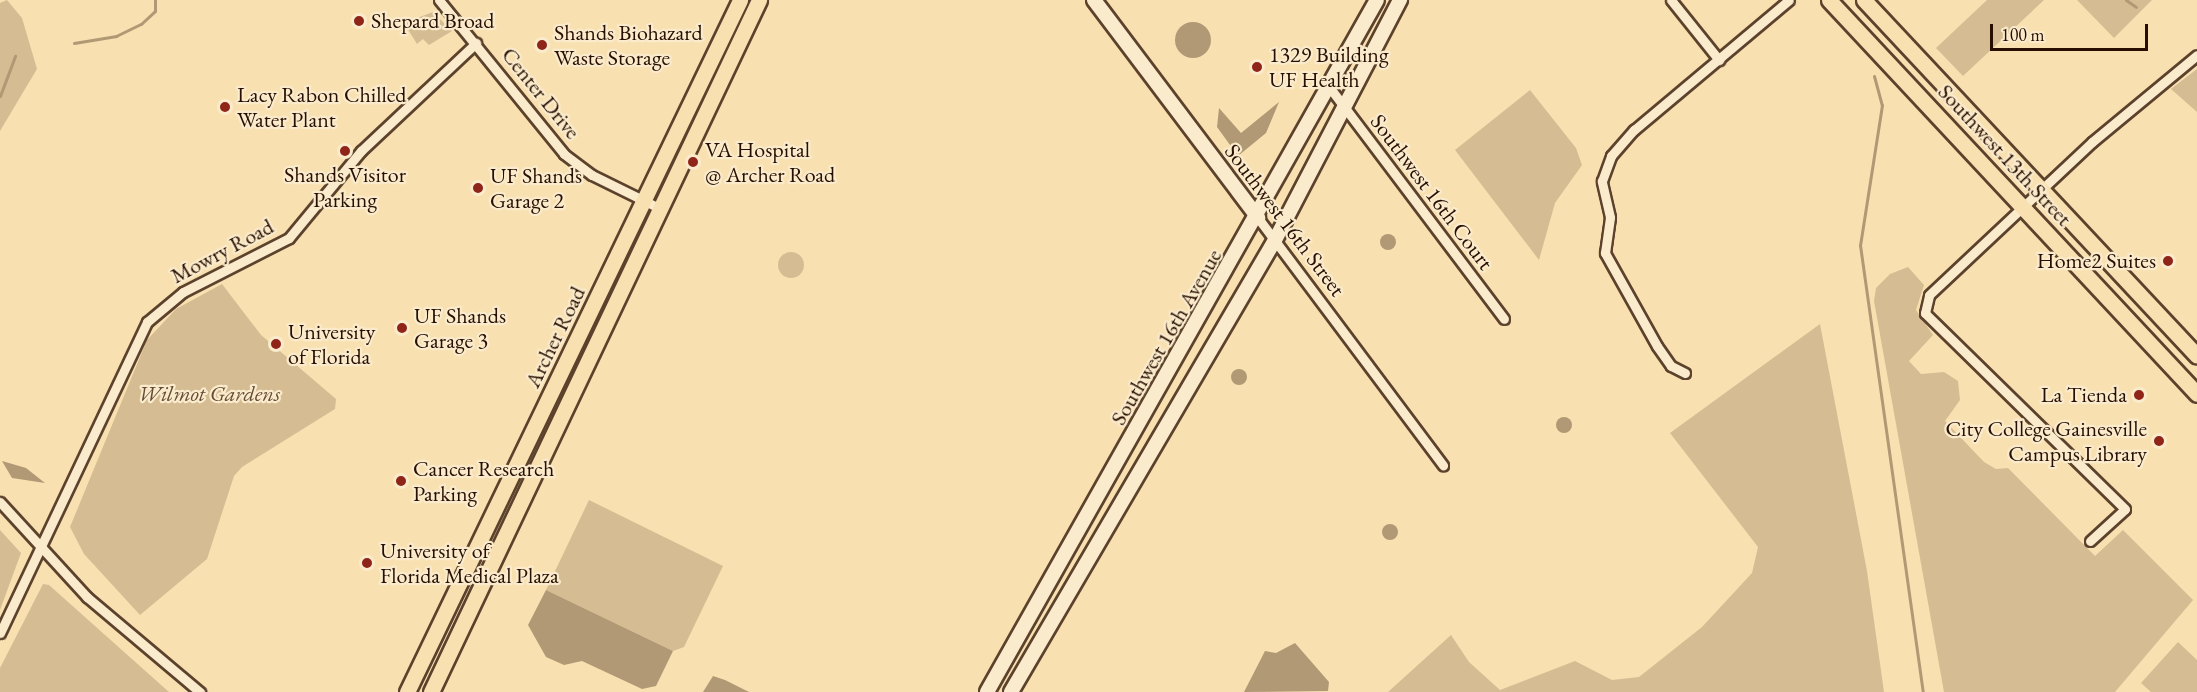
<!DOCTYPE html>
<html>
<head>
<meta charset="utf-8">
<style>
	body { margin:0 }
	#map { position:relative; width:2197px; height:692px; overflow:hidden; background:#f8e0b1; font-family:"EB Garamond",serif }
	div>[style] { position:absolute }
	.green>* { inset:0; background:#d5bc93 }
	.round { border-radius:50% }
	.water>* { inset:0; background:#b19975 }
	.stream>* { height:3px; margin:-1.5px; padding:0 1.5px; transform-origin:1.5px; border-radius:1.5px; background:#b19975 }
	.roads { filter:drop-shadow(2px 0 #5c422c) drop-shadow(-2px 0 #5c422c) drop-shadow(0 2px #5c422c) drop-shadow(0 -2px #5c422c) }
	.street>* { height:9px; margin:-4.5px; padding:0 4.5px; transform-origin:4.5px; border-radius:4.5px; background:#faebcc }
	.secondary>* { height:14px; margin:-7px; padding:0 7px; transform-origin:7px; border-radius:7px; background:#faebcc }
	.primary>* { height:15px; margin:-7.5px; padding:0 7.5px; transform-origin:7.5px; border-radius:7.5px; background:#f8e0b1 }
	.dots>* { width:16px; height:16px; translate:-50% -50%; box-sizing:border-box; border:3px solid #faebcc; border-radius:50% }
	span { translate:-50% -50%; white-space:nowrap; text-align:center; line-height:1.15; -webkit-text-stroke:4.5px #faebcc; paint-order:stroke }
	.poi-label { font-size:22px; color:#280e00 }
	.left { translate:0 -50%; text-align:left }
	.right { translate:-100% -50%; text-align:right }
	.street-label { font-size:22px; color:#280e00 }
	.park-label { font-size:22px; color:#654b33; font-style:italic }
	.scale { position:absolute; left:1990px; top:24px; width:158px; height:27px; box-sizing:border-box; border:3px solid #280e00; border-top:0; padding-left:8px; font-size:18px; line-height:21px; white-space:nowrap; color:#280e00; -webkit-text-stroke:4px #faebcc; paint-order:stroke }
</style>
</head>
<body>
<div id="map">
	<div class="green">
		<i style="clip-path:polygon(7px 0,22px 18px,37px 69px,0 131px,0 3px)"></i>
		<i style="clip-path:polygon(1987px 0,2044px 0,1963px 76px,1936px 48px)"></i>
		<i style="clip-path:polygon(2077px 0,2152px 0,2114px 38px)"></i>
		<i style="clip-path:polygon(433px 12px,452px 31px,429px 45px,423px 39px,417px 44px,404px 23px)"></i>
		<i style="clip-path:polygon(2197px 69px,2197px 112px,2171px 89px)"></i>
		<i style="clip-path:polygon(1530px 90px,1576px 148px,1582px 165px,1555px 203px,1539px 260px,1455px 150px)"></i>
		<i class="round" style="left:778px;top:252px;width:26px;height:26px"></i>
		<i style="clip-path:polygon(1908px 267px,1924px 285px,1916px 310px,1933px 335px,1909px 361px,1921px 374px,1944px 372px,1958px 381px,1960px 400px,1945px 421px,1984px 462px,1996px 469px,2008px 468px,2095px 556px,2123px 530px,2193px 600px,2115px 692px,1944px 692px,1874px 301px,1876px 288px,1890px 274px)"></i>
		<i style="clip-path:polygon(222px 284px,261px 335px,336px 399px,335px 409px,242px 467px,234px 476px,207px 559px,140px 615px,84px 554px,70px 527px,147px 340px,176px 309px)"></i>
		<i style="clip-path:polygon(1820px 324px,1867px 571px,1884px 692px,1388px 692px,1451px 635px,1469px 662px,1500px 690px,1575px 661px,1612px 680px,1639px 677px,1702px 627px,1752px 573px,1758px 547px,1670px 433px)"></i>
		<i style="clip-path:polygon(589px 500px,723px 566px,684px 647px,673px 651px,546px 590px)"></i>
		<i style="clip-path:polygon(0 530px,21px 553px,0 610px)"></i>
		<i style="clip-path:polygon(43px 584px,49px 585px,169px 692px,0 692px,0 668px)"></i>
		<i style="clip-path:polygon(2178px 642px,2197px 660px,2197px 692px,2151px 692px,2141px 683px)"></i>
	</div>
	<div class="water">
		<i class="round" style="left:1175px;top:22px;width:36px;height:36px"></i>
		<i style="clip-path:polygon(1279px 102px,1266px 133px,1238px 156px,1217px 127px,1219px 108px,1241px 133px)"></i>
		<i class="round" style="left:1380px;top:234px;width:16px;height:16px"></i>
		<i class="round" style="left:1231px;top:369px;width:16px;height:16px"></i>
		<i class="round" style="left:1556px;top:417px;width:16px;height:16px"></i>
		<i style="clip-path:polygon(2px 461px,26px 468px,45px 483px,12px 478px)"></i>
		<i class="round" style="left:1382px;top:524px;width:16px;height:16px"></i>
		<i style="clip-path:polygon(546px 590px,673px 651px,656px 686px,642px 689px,582px 661px,564px 665px,546px 657px,528px 625px)"></i>
		<i style="clip-path:polygon(1295px 643px,1329px 682px,1328px 691px,1244px 692px,1265px 651px,1276px 653px)"></i>
		<i style="clip-path:polygon(713px 676px,725px 680px,749px 692px,703px 692px)"></i>
	</div>
	<div class="stream">
		<i style="left:2126px;top:0;width:12px;rotate:35deg"></i>
		<i style="left:74px;top:43px;width:43px;rotate:-9.5deg"></i>
		<i style="left:116px;top:36px;width:28px;rotate:-26deg"></i>
		<i style="left:141px;top:24px;width:19px;rotate:-43deg"></i>
		<i style="left:155px;top:11px;width:11px;rotate:-90deg"></i>
		<i style="left:1874px;top:76px;width:30px;rotate:75deg"></i>
		<i style="left:1882px;top:105px;width:142px;rotate:98.9deg"></i>
		<i style="left:1860px;top:245px;width:451px;rotate:82deg"></i>
		<i style="left:0;top:96px;width:43px;rotate:-69.4deg"></i>
	</div>
	<div class="roads">
		<div class="street">
			<i style="left:439px;top:0;width:198px;rotate:50.9deg"></i>
			<i style="left:564px;top:154px;width:35px;rotate:37deg"></i>
			<i style="left:592px;top:175px;width:77px;rotate:26.2deg"></i>
			<i style="left:1671px;top:0;width:77px;rotate:51.3deg"></i>
			<i style="left:1330px;top:88px;width:289px;rotate:53deg"></i>
			<i style="left:1258px;top:218px;width:309px;rotate:53.2deg"></i>
			<i style="left:1685px;top:373px;width:16px;rotate:-153deg"></i>
			<i style="left:1671px;top:366px;width:24px;rotate:-125deg"></i>
			<i style="left:1657px;top:346px;width:107px;rotate:-119.2deg"></i>
			<i style="left:1605px;top:253px;width:36px;rotate:-82deg"></i>
			<i style="left:1610px;top:217px;width:37px;rotate:-103deg"></i>
			<i style="left:1602px;top:181px;width:27px;rotate:-70deg"></i>
			<i style="left:1611px;top:156px;width:35px;rotate:-49deg"></i>
			<i style="left:1634px;top:130px;width:202px;rotate:-40deg"></i>
			<i style="left:0;top:502px;width:129px;rotate:47.5deg"></i>
			<i style="left:87px;top:597px;width:148px;rotate:40.1deg"></i>
			<i style="left:2090px;top:541px;width:47px;rotate:-42.4deg"></i>
			<i style="left:2125px;top:509px;width:280px;rotate:-135.6deg"></i>
			<i style="left:1925px;top:313px;width:18px;rotate:-77deg"></i>
			<i style="left:1929px;top:295px;width:224px;rotate:-43.2deg"></i>
			<i style="left:2092px;top:142px;width:136px;rotate:-39.6deg"></i>
			<i style="left:0;top:633px;width:344px;rotate:-64.7deg"></i>
			<i style="left:147px;top:322px;width:47px;rotate:-39.8deg"></i>
			<i style="left:183px;top:292px;width:119px;rotate:-27deg"></i>
			<i style="left:289px;top:238px;width:113px;rotate:-50.4deg"></i>
			<i style="left:361px;top:151px;width:158px;rotate:-43.2deg"></i>
		</div>
		<div class="secondary">
			<i style="left:1094px;top:0;width:273px;rotate:53deg"></i>
			<i style="left:987px;top:692px;width:794px;rotate:-60.6deg"></i>
			<i style="left:1011px;top:692px;width:523px;rotate:-59.71deg"></i>
			<i style="left:1275px;top:240px;width:271px;rotate:-62.5deg"></i>
		</div>
		<div class="primary">
			<i style="left:1829px;top:0;width:539px;rotate:46.95deg"></i>
			<i style="left:1864px;top:0;width:487px;rotate:46.9deg"></i>
			<i style="left:407px;top:692px;width:768px;rotate:-64.3deg"></i>
			<i style="left:431px;top:692px;width:766px;rotate:-64.64deg"></i>
		</div>
	</div>
	<div class="dots">
		<i style="left:359px;top:21px;background:#8f2418"></i>
		<i style="left:542px;top:45px;background:#8f2418"></i>
		<i style="left:1257px;top:67px;background:#8f2418"></i>
		<i style="left:225px;top:107px;background:#8f2418"></i>
		<i style="left:345px;top:151px;background:#8f2418"></i>
		<i style="left:693px;top:162px;background:#8f2418"></i>
		<i style="left:478px;top:188px;background:#8f2418"></i>
		<i style="left:2168px;top:261px;background:#8f2418"></i>
		<i style="left:402px;top:328px;background:#8f2418"></i>
		<i style="left:276px;top:344px;background:#8f2418"></i>
		<i style="left:2139px;top:395px;background:#8f2418"></i>
		<i style="left:2159px;top:441px;background:#8f2418"></i>
		<i style="left:401px;top:481px;background:#8f2418"></i>
		<i style="left:367px;top:563px;background:#8f2418"></i>
	</div>
	<div class="poi-label">
		<span class="left" style="left:371px;top:21px">Shepard Broad</span>
		<span class="left" style="left:554px;top:45px">Shands Biohazard<br>Waste Storage</span>
		<span class="left" style="left:1269px;top:67px">1329 Building<br>UF Health</span>
		<span class="left" style="left:237px;top:107px">Lacy Rabon Chilled<br>Water Plant</span>
		<span class="left" style="left:705px;top:162px">VA Hospital<br>@ Archer Road</span>
		<span style="left:345px;top:187px">Shands Visitor<br>Parking</span>
		<span class="left" style="left:490px;top:188px">UF Shands<br>Garage 2</span>
		<span class="right" style="left:2156px;top:261px">Home2 Suites</span>
		<span class="left" style="left:414px;top:328px">UF Shands<br>Garage 3</span>
		<span class="left" style="left:288px;top:344px">University<br>of Florida</span>
		<span class="right" style="left:2127px;top:395px">La Tienda</span>
		<span class="right" style="left:2147px;top:441px">City College Gainesville<br>Campus Library</span>
		<span class="left" style="left:413px;top:481px">Cancer Research<br>Parking</span>
		<span class="left" style="left:380px;top:563px">University of<br>Florida Medical Plaza</span>
	</div>
	<div class="street-label">
		<span style="left:541px;top:93px;rotate:51deg">Center Drive</span>
		<span style="left:2005px;top:155px;rotate:47deg">Southwest 13th Street</span>
		<span style="left:1432px;top:192px;rotate:53deg">Southwest 16th Court</span>
		<span style="left:1285px;top:220px;rotate:53deg">Southwest 16th Street</span>
		<span style="left:222px;top:251px;rotate:-28deg">Mowry Road</span>
		<span style="left:555px;top:337px;rotate:-64deg">Archer Road</span>
		<span style="left:1166px;top:337px;rotate:-60deg">Southwest 16th Avenue</span>
	</div>
	<div class="park-label">
		<span style="left:209px;top:394px">Wilmot Gardens</span>
	</div>
	<div class="scale">100 m</div>
</div>
</body>
</html>
